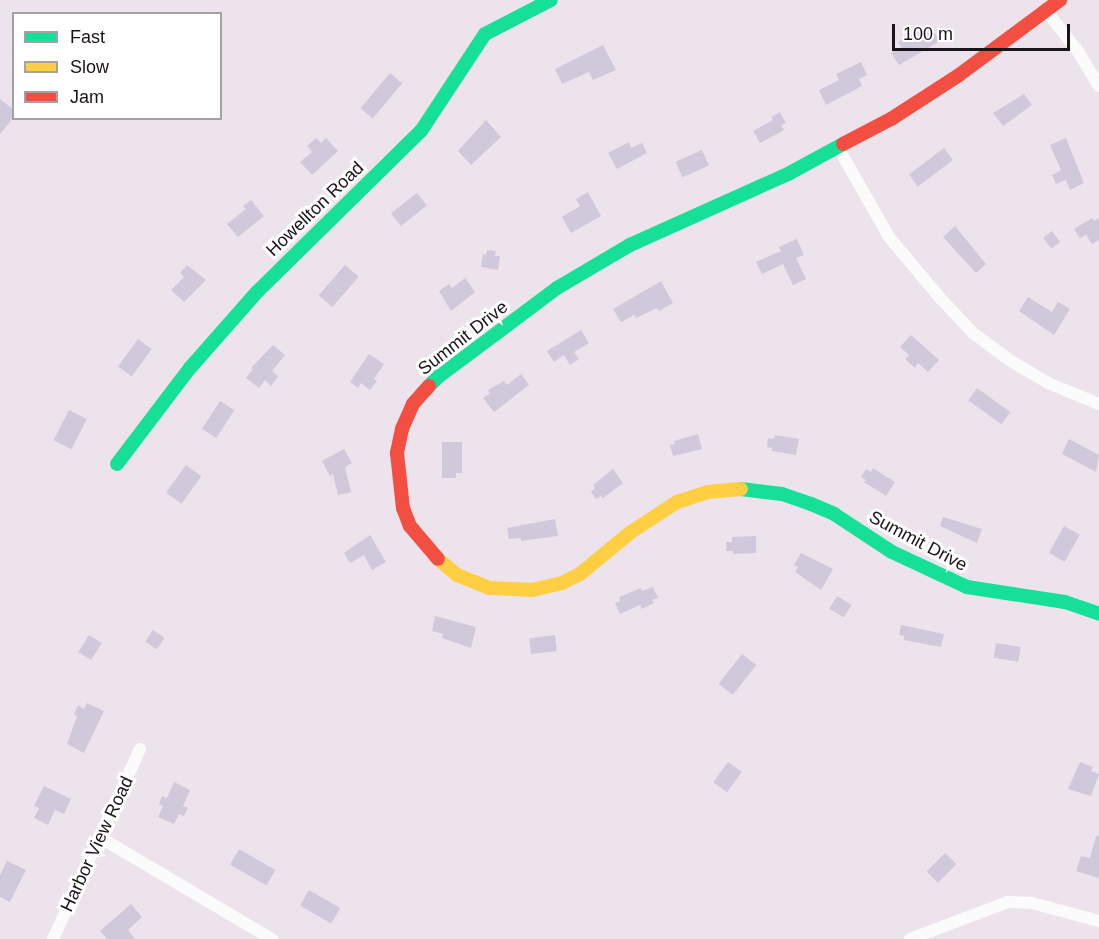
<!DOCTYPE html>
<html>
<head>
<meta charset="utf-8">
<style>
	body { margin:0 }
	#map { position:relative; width:1099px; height:939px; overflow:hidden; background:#ede3ec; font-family:Helvetica,sans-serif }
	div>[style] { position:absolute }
	.building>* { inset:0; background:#d0c9db; transform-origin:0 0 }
	.street>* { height:12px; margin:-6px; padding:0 6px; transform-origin:6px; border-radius:6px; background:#fcfbfc }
	.fast>* { height:14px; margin:-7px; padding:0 7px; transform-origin:7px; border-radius:7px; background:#16e098 }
	.slow>* { height:14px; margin:-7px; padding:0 7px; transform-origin:7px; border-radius:7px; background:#ffcf43 }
	.jam>* { height:14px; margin:-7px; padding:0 7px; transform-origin:7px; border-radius:7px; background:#f24e42 }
	span { translate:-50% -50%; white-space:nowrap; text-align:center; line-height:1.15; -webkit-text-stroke:6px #fff; paint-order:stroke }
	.street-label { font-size:18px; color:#1a1319 }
	.legend { position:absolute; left:12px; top:12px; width:210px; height:108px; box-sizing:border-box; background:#fff; border:2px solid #a3a1a3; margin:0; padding:8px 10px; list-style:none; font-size:18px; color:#1a1319 }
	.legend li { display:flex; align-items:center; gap:12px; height:30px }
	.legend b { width:30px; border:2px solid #a3a1a3 }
	.scale { position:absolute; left:892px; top:24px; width:178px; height:27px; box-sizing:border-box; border:3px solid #1a1319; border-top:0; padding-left:8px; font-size:18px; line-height:21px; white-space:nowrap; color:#1a1319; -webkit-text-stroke:4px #fff; paint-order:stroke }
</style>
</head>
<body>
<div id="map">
	<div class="building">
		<i style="clip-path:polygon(930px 25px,940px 41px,899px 65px,891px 53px,901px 47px,898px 42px)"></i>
		<i style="clip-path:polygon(603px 45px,616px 70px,593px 80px,589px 72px,562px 84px,555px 69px)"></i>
		<i style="clip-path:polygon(861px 62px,867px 75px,859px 79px,862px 86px,826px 105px,819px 90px,839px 80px,836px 74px)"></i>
		<i style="left:390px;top:73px;width:16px;height:46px;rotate:40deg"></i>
		<i style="clip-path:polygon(1024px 94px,1032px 105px,1003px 126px,993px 113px)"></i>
		<i style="clip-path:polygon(0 99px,14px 110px,14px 117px,0 134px)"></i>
		<i style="clip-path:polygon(780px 112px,786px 123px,781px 125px,784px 130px,760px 143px,753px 131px,773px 120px,771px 117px)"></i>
		<i style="clip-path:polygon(486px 120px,501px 137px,471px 165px,458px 151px)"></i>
		<i style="clip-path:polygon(316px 138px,321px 143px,326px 138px,338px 151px,312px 175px,300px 162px,312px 152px,307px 146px)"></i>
		<i style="clip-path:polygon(1066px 138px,1084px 183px,1070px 190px,1066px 180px,1056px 184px,1052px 175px,1061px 170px,1050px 145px)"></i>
		<i style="clip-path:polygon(629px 142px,631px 148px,642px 143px,647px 153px,617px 169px,608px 153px)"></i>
		<i style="left:944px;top:148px;width:15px;height:44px;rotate:53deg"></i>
		<i style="left:702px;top:150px;width:17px;height:29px;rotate:66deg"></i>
		<i style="clip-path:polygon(588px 192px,601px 216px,571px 233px,562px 217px,580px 206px,576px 199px)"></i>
		<i style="left:417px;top:193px;width:16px;height:33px;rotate:52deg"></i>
		<i style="clip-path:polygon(251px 200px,264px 216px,238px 237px,227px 224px,246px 209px,243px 206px)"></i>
		<i style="clip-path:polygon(1092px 218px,1094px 221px,1099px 218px,1099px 240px,1092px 244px,1086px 235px,1080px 238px,1074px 229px)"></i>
		<i style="clip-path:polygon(955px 226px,986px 264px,976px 273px,943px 237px)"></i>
		<i style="left:1052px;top:231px;width:14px;height:11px;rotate:54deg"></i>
		<i style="clip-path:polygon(797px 239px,804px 255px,796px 258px,806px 279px,793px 285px,783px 264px,762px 274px,756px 262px,781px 251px,779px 247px)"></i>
		<i style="clip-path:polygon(487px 250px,496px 251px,495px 256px,500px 256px,498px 270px,481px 267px,483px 254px,486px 255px)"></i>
		<i style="clip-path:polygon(187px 265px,206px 280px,184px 302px,171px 290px,184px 277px,180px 273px)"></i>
		<i style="left:345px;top:265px;width:18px;height:40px;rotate:41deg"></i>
		<i style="clip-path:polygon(465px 278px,475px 292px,451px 311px,439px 291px,449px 284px,452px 288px)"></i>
		<i style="clip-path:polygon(661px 281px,673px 303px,659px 311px,657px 308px,636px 318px,634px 315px,621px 322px,613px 309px)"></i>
		<i style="clip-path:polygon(1028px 297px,1052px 312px,1058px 302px,1070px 309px,1054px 335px,1019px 311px)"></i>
		<i style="clip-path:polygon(581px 330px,589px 343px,574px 352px,579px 359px,570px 365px,564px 355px,554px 362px,547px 351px)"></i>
		<i style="clip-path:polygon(911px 335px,939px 360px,928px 372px,918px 363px,915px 368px,905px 359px,909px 355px,900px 347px)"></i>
		<i style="left:138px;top:339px;width:17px;height:34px;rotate:36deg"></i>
		<i style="clip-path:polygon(273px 345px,285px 355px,272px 371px,278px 376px,271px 386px,265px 380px,259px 388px,246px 378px,253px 369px,251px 368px)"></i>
		<i style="clip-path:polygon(369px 354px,384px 364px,374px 379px,377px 381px,370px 390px,361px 383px,358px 388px,350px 382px)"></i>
		<i style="clip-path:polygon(521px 374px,529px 385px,494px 412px,483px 398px,490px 393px,488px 390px,504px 381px,507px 385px)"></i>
		<i style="left:977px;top:388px;width:41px;height:15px;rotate:36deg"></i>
		<i style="left:220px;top:401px;width:17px;height:33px;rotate:33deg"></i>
		<i style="left:69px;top:410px;width:20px;height:34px;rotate:27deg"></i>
		<i style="clip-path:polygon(698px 434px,702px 449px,673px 456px,670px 445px,675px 444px,674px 441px)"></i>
		<i style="clip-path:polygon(775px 435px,799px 439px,796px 455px,772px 451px,772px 448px,767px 447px,768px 438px,774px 439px)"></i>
		<i style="clip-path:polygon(1069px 439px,1099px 455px,1096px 472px,1062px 454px)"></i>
		<i style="clip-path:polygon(442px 442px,462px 442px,462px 473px,456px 473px,456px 478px,442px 478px)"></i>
		<i style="clip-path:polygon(344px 449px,352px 463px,345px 467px,351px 492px,338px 495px,333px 474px,330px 476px,322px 461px)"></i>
		<i style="left:186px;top:465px;width:19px;height:34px;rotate:36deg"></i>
		<i style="clip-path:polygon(873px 468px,895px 482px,886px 496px,864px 482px,866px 480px,861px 477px,866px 469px,871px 472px)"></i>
		<i style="clip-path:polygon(613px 469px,623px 483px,603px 498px,601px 496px,596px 499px,591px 492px,595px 488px,593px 485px)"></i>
		<i style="clip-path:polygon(943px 517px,982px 529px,977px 543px,940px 526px)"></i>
		<i style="clip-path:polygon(555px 519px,558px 536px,521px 541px,521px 538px,509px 539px,507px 528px)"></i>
		<i style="left:1064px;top:526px;width:18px;height:31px;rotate:29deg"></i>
		<i style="clip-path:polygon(370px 535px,386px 562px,372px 570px,364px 555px,350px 563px,344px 553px)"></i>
		<i style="clip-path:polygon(756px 536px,756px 553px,733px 554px,733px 551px,726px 551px,726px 542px,732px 542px,732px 537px)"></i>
		<i style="clip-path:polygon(801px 553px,833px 569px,821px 590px,795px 572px,798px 567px,794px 565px)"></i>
		<i style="clip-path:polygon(653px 587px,658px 598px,652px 600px,654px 603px,642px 609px,640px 605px,620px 614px,615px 603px,620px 601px,619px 597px,641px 588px,642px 591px)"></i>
		<i style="left:837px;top:596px;width:17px;height:15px;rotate:31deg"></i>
		<i style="clip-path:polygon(435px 616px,476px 627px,471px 648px,442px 638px,443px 634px,432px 631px)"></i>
		<i style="clip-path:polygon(901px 625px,944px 634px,941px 647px,904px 640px,904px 636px,899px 635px)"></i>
		<i style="left:153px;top:630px;width:14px;height:14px;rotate:34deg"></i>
		<i style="left:89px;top:635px;width:15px;height:20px;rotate:32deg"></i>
		<i style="left:555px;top:635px;width:16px;height:26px;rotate:83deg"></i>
		<i style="left:996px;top:643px;width:25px;height:15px;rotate:9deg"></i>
		<i style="left:742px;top:654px;width:18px;height:38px;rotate:38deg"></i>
		<i style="clip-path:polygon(87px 703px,104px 711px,84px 753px,67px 744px,77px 716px,74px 714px,78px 705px,84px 709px)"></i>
		<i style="left:728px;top:762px;width:17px;height:25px;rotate:36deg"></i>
		<i style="clip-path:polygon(1080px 762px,1093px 767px,1091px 771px,1099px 774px,1091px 796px,1068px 789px)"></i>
		<i style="clip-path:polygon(174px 782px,190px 790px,183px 806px,188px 808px,184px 816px,179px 814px,174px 824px,158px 817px,163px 806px,159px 804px,162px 796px,167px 798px)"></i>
		<i style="clip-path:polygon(44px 786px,71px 799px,64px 814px,55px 810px,48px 825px,34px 818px,39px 808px,34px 806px)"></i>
		<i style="clip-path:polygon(1096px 836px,1099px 836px,1099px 878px,1076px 871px,1081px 856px,1090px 858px)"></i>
		<i style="left:239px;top:849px;width:42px;height:18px;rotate:30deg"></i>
		<i style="left:945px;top:853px;width:16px;height:26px;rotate:45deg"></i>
		<i style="clip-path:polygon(7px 861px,26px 870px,10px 902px,0 897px,0 875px)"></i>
		<i style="left:309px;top:890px;width:36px;height:18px;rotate:30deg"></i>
		<i style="clip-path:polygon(131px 904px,142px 917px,128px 930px,135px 939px,107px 939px,100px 931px)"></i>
	</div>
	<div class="street">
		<i style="left:1047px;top:12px;width:48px;rotate:51.7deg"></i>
		<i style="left:1077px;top:50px;width:42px;rotate:58.6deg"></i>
		<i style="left:839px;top:149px;width:101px;rotate:60.4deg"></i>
		<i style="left:889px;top:237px;width:81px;rotate:50deg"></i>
		<i style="left:941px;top:299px;width:47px;rotate:46.7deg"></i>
		<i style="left:973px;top:333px;width:47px;rotate:36.4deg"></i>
		<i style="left:1011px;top:361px;width:43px;rotate:30.7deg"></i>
		<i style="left:1048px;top:383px;width:55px;rotate:22.4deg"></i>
		<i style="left:101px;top:838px;width:199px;rotate:30.6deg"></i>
		<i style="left:53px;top:939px;width:209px;rotate:-65.4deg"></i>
		<i style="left:910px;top:939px;width:105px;rotate:-20.7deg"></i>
		<i style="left:1008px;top:902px;width:24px;rotate:2deg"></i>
		<i style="left:1032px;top:903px;width:69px;rotate:15deg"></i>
	</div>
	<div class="fast">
		<i style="left:429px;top:386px;width:13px;rotate:-45deg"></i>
		<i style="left:438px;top:377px;width:149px;rotate:-36.8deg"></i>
		<i style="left:557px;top:288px;width:85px;rotate:-30.5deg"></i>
		<i style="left:630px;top:245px;width:173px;rotate:-24.2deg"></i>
		<i style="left:788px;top:174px;width:63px;rotate:-28.6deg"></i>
		<i style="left:117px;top:464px;width:121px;rotate:-52.8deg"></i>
		<i style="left:190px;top:368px;width:101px;rotate:-48.6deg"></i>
		<i style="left:257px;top:292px;width:230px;rotate:-44.5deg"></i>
		<i style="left:421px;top:131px;width:116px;rotate:-56.6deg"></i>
		<i style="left:485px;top:34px;width:74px;rotate:-27.3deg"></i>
		<i style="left:741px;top:489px;width:41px;rotate:7deg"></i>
		<i style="left:782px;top:494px;width:31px;rotate:19deg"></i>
		<i style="left:811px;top:504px;width:25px;rotate:23deg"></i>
		<i style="left:834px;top:514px;width:69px;rotate:33.2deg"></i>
		<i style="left:892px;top:552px;width:83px;rotate:25deg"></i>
		<i style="left:967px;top:587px;width:99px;rotate:8.7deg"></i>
		<i style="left:1065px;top:602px;width:36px;rotate:19deg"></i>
	</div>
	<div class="slow">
		<i style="left:438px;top:559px;width:25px;rotate:40deg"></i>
		<i style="left:457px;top:575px;width:35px;rotate:22deg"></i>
		<i style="left:490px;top:588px;width:42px;rotate:2.7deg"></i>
		<i style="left:532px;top:590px;width:31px;rotate:-13deg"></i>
		<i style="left:562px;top:583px;width:20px;rotate:-27deg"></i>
		<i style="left:580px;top:574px;width:66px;rotate:-39.5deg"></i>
		<i style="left:631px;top:532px;width:55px;rotate:-33.1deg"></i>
		<i style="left:677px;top:502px;width:32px;rotate:-18deg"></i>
		<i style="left:707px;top:492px;width:34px;rotate:-5deg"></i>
	</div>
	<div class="jam">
		<i style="left:843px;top:144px;width:54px;rotate:-27.5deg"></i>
		<i style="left:891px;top:119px;width:81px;rotate:-32.9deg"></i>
		<i style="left:959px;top:75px;width:126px;rotate:-36.6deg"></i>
		<i style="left:429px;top:386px;width:24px;rotate:132deg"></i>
		<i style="left:413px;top:404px;width:27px;rotate:114deg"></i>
		<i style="left:402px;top:429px;width:25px;rotate:102deg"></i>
		<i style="left:397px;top:453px;width:55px;rotate:83.8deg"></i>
		<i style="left:403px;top:508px;width:19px;rotate:69deg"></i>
		<i style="left:410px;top:526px;width:43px;rotate:49.7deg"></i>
	</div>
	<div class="street-label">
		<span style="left:315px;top:209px;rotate:-44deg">Howellton Road</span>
		<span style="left:463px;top:338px;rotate:-38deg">Summit Drive</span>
		<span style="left:918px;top:541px;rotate:28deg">Summit Drive</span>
		<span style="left:97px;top:844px;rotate:-65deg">Harbor View Road</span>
	</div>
	<ul class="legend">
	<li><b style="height:8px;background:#16e098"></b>Fast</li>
	<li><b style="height:8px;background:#ffcf43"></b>Slow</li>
	<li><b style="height:8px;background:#f24e42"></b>Jam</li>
	</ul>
	<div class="scale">100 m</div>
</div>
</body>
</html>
